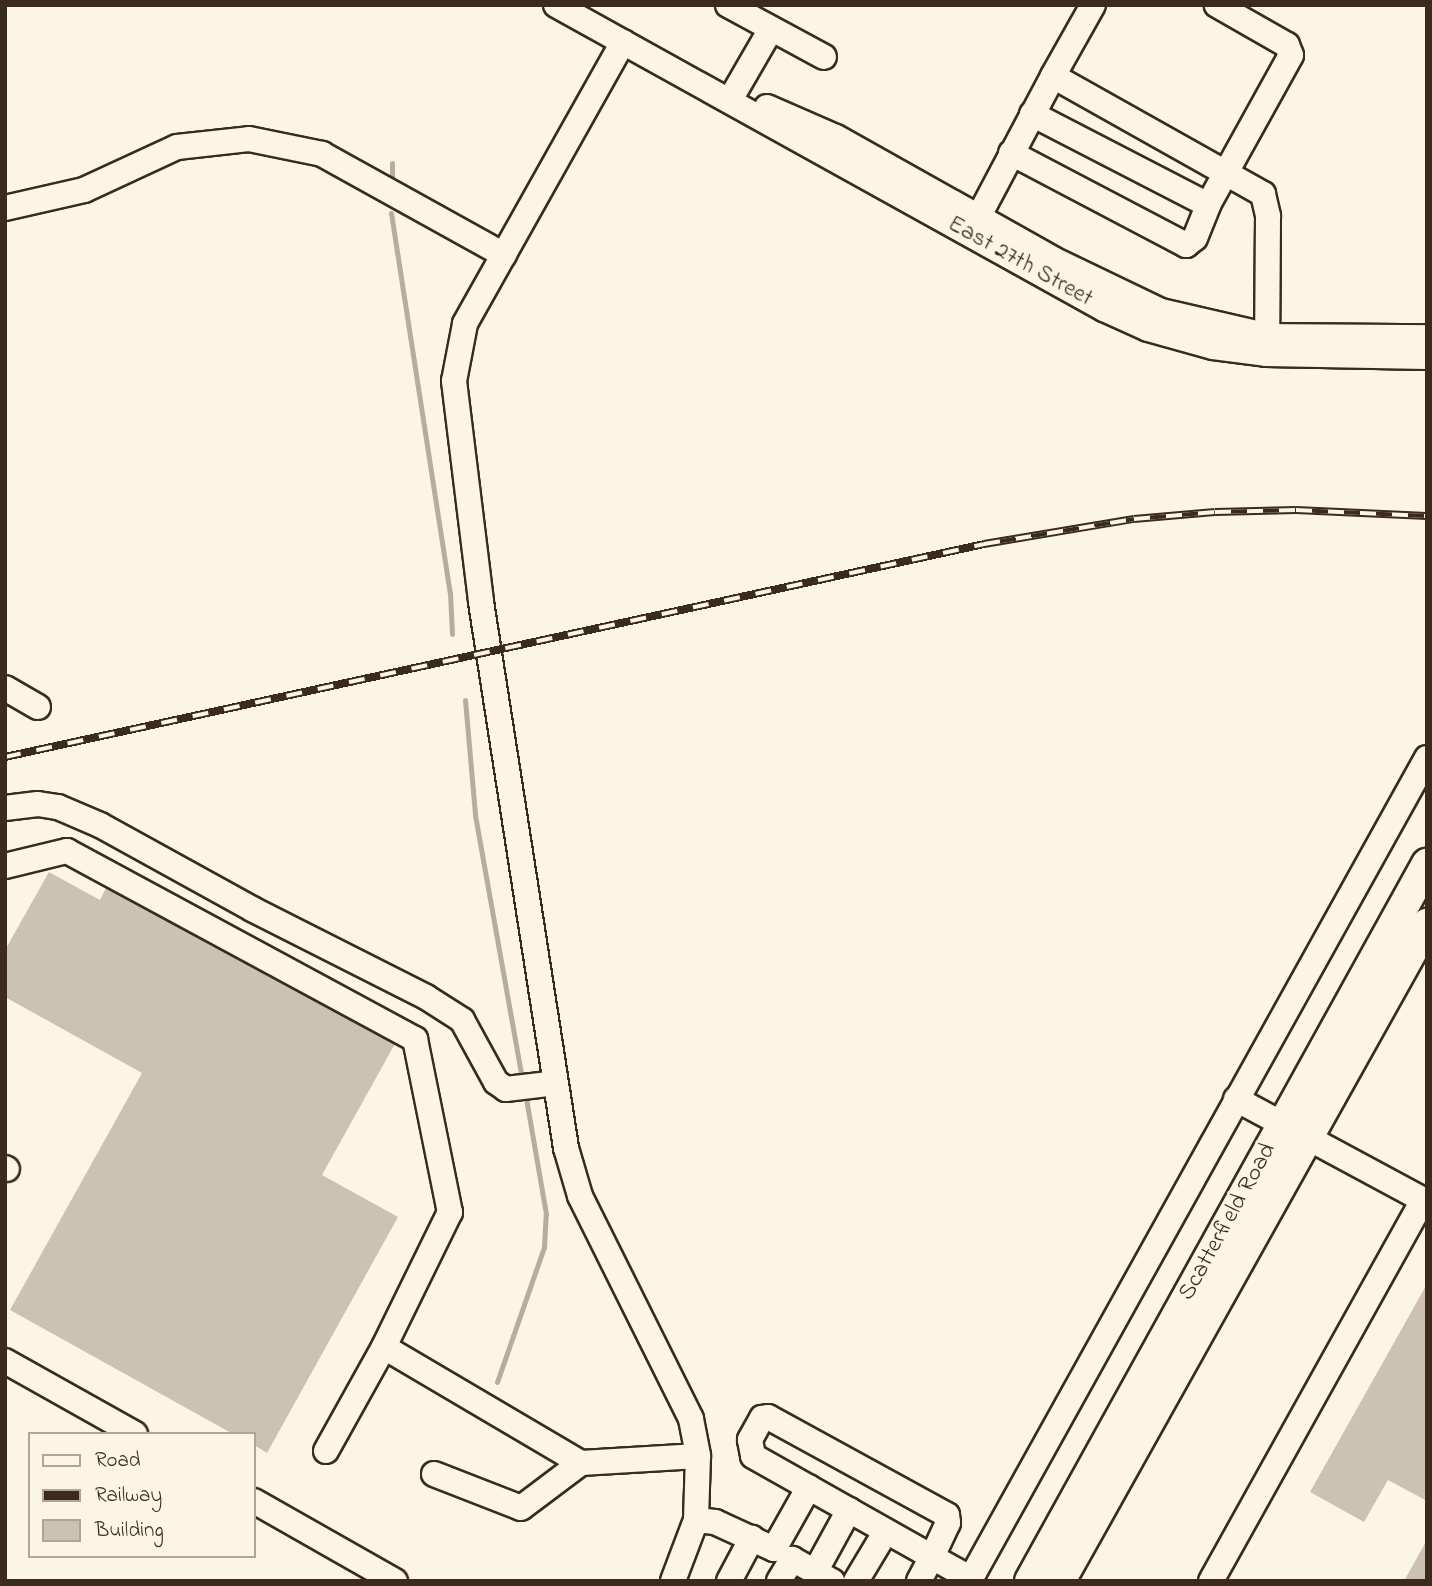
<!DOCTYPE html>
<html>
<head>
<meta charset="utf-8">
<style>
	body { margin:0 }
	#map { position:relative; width:1432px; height:1586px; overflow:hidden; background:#fcf5e5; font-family:"Indie Flower",sans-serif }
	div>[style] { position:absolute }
	.stream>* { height:5px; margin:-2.5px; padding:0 2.5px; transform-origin:2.5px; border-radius:2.5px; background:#b7ad9e }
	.building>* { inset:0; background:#ccc2b3 }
	.roads { filter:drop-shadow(2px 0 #3b2a1e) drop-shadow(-2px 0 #3b2a1e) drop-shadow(0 2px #3b2a1e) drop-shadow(0 -2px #3b2a1e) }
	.minor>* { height:24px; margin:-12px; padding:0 12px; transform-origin:12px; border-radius:12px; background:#fcf5e5 }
	.major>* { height:30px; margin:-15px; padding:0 15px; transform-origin:15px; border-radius:15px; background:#fcf5e5 }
	.rail>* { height:8px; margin-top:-4px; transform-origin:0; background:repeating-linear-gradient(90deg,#fcf5e5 0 16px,#3b2a1e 0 32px); box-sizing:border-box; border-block:2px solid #3b2a1e }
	span { translate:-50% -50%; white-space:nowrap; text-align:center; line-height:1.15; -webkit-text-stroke:5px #fcf5e5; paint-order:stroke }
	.street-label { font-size:24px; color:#3b2a1e }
	.frame { position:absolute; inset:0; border:7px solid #3b2a1e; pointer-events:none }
	.legend { position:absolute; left:28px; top:1432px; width:228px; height:126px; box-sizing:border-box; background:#fcf5e5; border:2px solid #afa495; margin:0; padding:9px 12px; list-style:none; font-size:21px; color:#3b2a1e }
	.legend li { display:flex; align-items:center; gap:14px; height:35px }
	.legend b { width:35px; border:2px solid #afa495 }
</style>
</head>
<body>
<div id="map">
	<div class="stream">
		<i style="left:392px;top:176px;width:13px;rotate:-90deg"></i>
		<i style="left:391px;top:213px;width:385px;rotate:81.2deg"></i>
		<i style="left:450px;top:593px;width:41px;rotate:87.2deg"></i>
		<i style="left:465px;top:700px;width:115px;rotate:85deg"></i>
		<i style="left:475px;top:815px;width:269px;rotate:79.9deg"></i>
		<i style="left:497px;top:1382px;width:143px;rotate:-70.8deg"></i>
		<i style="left:544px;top:1247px;width:33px;rotate:-87deg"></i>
		<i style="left:546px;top:1214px;width:123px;rotate:-99.8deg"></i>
	</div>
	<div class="building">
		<i style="clip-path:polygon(49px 872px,100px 900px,109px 882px,396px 1042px,322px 1175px,398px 1217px,267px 1453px,254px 1445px,254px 1434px,233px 1434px,10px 1310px,142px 1073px,5px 997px,5px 950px)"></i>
		<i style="clip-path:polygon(1427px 1284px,1427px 1501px,1388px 1480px,1364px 1522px,1310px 1492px)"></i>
		<i style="clip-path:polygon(1427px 1540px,1427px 1581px,1404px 1581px)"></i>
	</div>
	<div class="roads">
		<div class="minor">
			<i style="left:556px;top:5px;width:627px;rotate:29.02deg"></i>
			<i style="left:1104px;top:309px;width:48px;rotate:24.4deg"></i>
			<i style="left:1148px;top:329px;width:67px;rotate:15.5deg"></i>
			<i style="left:1213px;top:347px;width:53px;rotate:7.5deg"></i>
			<i style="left:1266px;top:354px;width:161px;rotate:1.1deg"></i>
			<i style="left:728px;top:5px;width:109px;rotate:28.4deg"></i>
			<i style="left:623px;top:42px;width:323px;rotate:119.3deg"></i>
			<i style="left:465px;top:324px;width:58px;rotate:100.9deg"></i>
			<i style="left:454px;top:381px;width:223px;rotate:83deg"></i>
			<i style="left:481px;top:602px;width:553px;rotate:81.15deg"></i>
			<i style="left:566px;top:1148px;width:50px;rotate:73.7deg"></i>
			<i style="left:580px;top:1196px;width:249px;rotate:63.5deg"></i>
			<i style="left:691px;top:1419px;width:38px;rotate:79deg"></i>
			<i style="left:698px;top:1456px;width:64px;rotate:91.8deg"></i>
			<i style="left:696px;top:1520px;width:65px;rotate:110.7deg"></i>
			<i style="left:1053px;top:76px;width:81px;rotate:-60.6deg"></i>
			<i style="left:734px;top:93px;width:74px;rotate:-60deg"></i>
			<i style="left:767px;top:107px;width:75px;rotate:23.5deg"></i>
			<i style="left:836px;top:137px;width:249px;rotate:29.3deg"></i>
			<i style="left:1053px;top:259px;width:120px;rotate:25.7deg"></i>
			<i style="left:1161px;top:311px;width:111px;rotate:13deg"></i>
			<i style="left:1269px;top:336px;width:158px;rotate:0.4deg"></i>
			<i style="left:1032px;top:114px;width:198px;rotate:27.3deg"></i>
			<i style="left:1011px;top:153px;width:198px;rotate:27.7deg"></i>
			<i style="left:1186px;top:245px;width:11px;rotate:-38deg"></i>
			<i style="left:1195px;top:238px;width:35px;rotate:-68deg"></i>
			<i style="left:1208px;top:205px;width:171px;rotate:-61deg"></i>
			<i style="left:1291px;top:55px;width:11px;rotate:-112deg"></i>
			<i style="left:1287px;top:45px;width:81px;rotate:-150.3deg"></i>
			<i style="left:5px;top:208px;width:81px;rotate:-12.8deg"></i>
			<i style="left:84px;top:190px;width:102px;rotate:-24.8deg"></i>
			<i style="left:177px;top:147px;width:72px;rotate:-6.3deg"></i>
			<i style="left:249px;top:139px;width:75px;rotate:11.6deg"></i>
			<i style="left:322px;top:154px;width:208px;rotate:29deg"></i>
			<i style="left:971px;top:231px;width:175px;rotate:-62.1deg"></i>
			<i style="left:1053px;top:76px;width:241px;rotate:29.3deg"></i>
			<i style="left:1263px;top:194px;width:23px;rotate:77deg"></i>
			<i style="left:1268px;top:216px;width:134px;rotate:90.4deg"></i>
			<i style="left:5px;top:688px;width:38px;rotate:30deg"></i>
			<i style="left:5px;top:808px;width:33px;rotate:-7deg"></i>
			<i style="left:38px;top:804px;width:20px;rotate:9deg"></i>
			<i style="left:58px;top:807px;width:46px;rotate:23.2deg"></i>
			<i style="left:100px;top:825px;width:174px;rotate:28.9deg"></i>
			<i style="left:252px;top:909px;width:195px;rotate:26.8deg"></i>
			<i style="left:426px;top:997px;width:43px;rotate:32.6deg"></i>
			<i style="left:462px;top:1020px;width:71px;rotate:61.3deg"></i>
			<i style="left:496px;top:1082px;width:12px;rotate:35deg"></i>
			<i style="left:506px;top:1089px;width:50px;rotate:-6.8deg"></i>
			<i style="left:5px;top:866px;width:64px;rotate:-13.6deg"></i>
			<i style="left:67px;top:851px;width:396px;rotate:28.4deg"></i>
			<i style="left:415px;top:1039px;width:177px;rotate:78.6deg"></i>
			<i style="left:450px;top:1212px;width:150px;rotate:116.1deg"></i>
			<i style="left:384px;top:1347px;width:229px;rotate:30.5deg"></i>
			<i style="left:581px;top:1463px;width:117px;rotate:-3.4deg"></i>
			<i style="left:1236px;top:1099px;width:217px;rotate:28.3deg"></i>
			<i style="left:5px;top:1168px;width:2px;rotate:27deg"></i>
			<i style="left:5px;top:1361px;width:149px;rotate:29.3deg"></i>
			<i style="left:326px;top:1451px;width:119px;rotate:-60.9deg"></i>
			<i style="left:434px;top:1474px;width:93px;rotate:21.3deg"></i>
			<i style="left:521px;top:1508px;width:75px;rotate:-36.9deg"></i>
			<i style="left:254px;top:1501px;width:162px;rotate:29.6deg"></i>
			<i style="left:696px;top:1520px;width:19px;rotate:6deg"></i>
			<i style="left:715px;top:1522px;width:65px;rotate:24.6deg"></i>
			<i style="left:774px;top:1549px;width:71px;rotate:-60.6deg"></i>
			<i style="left:815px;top:1572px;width:71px;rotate:-61.3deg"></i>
			<i style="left:966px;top:1576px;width:10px;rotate:-29deg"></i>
			<i style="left:975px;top:1571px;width:930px;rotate:-60.93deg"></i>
			<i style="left:729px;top:1581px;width:49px;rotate:-61.9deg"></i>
			<i style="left:779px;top:1581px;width:26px;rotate:-59deg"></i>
			<i style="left:792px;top:1559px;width:46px;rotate:28.8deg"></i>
			<i style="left:856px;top:1581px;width:58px;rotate:-59deg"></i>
			<i style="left:919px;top:1581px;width:27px;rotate:-62deg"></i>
			<i style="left:932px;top:1557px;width:38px;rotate:-65deg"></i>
			<i style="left:948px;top:1523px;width:8px;rotate:-97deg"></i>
			<i style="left:947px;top:1515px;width:204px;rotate:-151.3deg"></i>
			<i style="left:768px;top:1417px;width:6px;rotate:171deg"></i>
			<i style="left:762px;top:1418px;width:25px;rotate:119deg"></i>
			<i style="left:750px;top:1440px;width:16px;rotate:79deg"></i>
			<i style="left:753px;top:1456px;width:206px;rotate:29.4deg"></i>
			<i style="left:932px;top:1557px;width:39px;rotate:29deg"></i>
			<i style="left:966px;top:1576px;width:6px;rotate:59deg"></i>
			<i style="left:1211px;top:1581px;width:436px;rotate:-60.9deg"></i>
		</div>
		<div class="major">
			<i style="left:1030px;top:1581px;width:820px;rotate:-61.03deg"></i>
			<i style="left:1060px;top:1581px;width:753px;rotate:-60.81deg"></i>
		</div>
	</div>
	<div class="rail">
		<i style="left:5px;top:757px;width:1002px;rotate:-12.27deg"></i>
		<i style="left:984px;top:544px;width:152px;rotate:-9.5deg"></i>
		<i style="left:1134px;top:519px;width:81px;rotate:-4.9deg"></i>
		<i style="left:1215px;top:512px;width:81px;rotate:-1.4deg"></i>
		<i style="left:1296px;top:510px;width:131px;rotate:2.6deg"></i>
	</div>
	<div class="street-label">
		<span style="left:1020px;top:262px;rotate:29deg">East 27th Street</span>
		<span style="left:1228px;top:1222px;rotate:-61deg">Scatterfield Road</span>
	</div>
	<div class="frame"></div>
	<ul class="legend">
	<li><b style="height:9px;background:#fcf5e5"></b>Road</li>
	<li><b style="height:9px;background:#3b2a1e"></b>Railway</li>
	<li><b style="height:19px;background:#ccc2b3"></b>Building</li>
	</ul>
</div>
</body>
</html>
